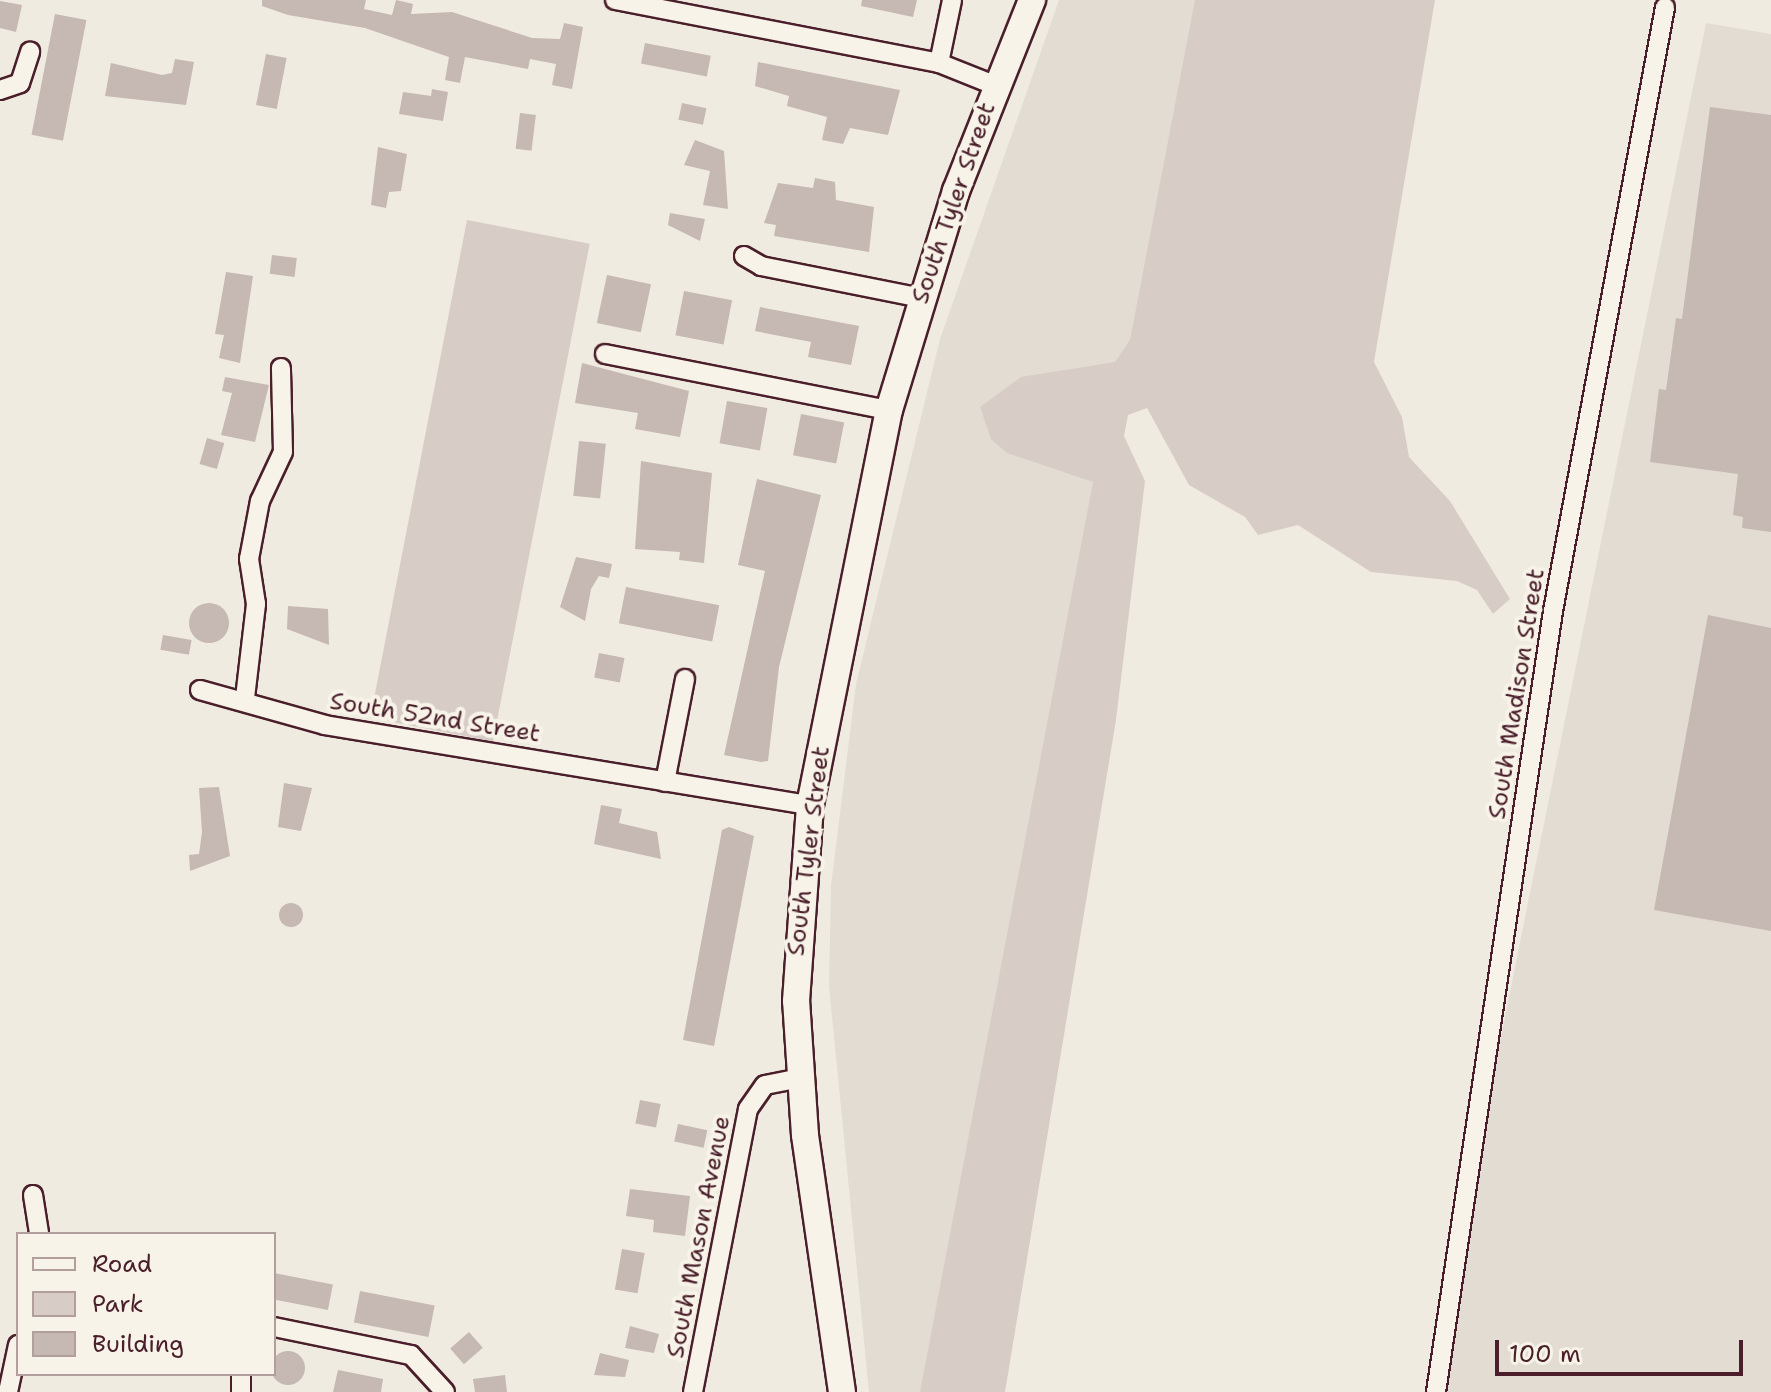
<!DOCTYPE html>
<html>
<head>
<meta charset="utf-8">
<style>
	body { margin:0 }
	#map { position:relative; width:1771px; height:1392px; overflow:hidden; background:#f0ebe0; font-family:"Shantell Sans",sans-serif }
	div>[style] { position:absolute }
	.built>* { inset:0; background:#e3dcd2 }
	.green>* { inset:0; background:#d8cdc6; transform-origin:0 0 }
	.building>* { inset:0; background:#c6b8b3; transform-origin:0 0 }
	.round { border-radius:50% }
	.roads { filter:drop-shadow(2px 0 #4a1f2b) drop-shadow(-2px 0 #4a1f2b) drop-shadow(0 2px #4a1f2b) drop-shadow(0 -2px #4a1f2b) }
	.minor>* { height:18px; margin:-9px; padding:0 9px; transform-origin:9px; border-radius:9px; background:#f7f3e8 }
	.secondary>* { height:26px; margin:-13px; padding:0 13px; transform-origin:13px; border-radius:13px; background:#f7f3e8 }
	span { translate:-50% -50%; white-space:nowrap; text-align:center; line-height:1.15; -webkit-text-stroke:8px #f7f3e8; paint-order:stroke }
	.street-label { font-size:24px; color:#4a1f2b }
	.legend { position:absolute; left:16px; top:1232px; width:260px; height:144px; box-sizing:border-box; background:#f7f3e8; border:2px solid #b29e9c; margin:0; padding:10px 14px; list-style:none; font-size:24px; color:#4a1f2b }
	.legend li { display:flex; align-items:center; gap:16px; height:40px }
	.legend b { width:40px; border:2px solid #b29e9c }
	.scale { position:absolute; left:1495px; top:1340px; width:248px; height:36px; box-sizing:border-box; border:4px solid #4a1f2b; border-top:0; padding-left:10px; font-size:24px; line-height:28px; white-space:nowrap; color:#4a1f2b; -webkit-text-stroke:6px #f7f3e8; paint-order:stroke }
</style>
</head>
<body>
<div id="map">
	<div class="built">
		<i style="clip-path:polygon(1059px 0,1196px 0,936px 1392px,869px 1392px,829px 986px,831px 886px,856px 684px,940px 339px)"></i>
		<i style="clip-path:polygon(1706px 23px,1771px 34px,1771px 1392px,1429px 1392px)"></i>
	</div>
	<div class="green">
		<i style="clip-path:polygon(1195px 0,1435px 0,1374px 362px,1402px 417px,1409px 457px,1450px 501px,1510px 599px,1493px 614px,1477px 590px,1457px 581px,1371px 572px,1298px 525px,1258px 535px,1245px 517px,1189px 485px,1147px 408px,1128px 415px,1124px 436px,1145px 481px,1116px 720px,1005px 1392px,920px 1392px,1093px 482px,1007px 453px,991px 439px,980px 407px,1021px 377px,1115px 362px,1130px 340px)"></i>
		<i style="left:467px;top:220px;width:125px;height:507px;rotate:11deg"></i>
	</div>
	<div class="building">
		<i style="clip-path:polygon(262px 0,366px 0,364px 9px,392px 15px,396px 0,413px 4px,411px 14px,452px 12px,532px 38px,560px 39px,564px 23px,583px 27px,572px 89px,552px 85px,556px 64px,530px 59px,528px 69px,465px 57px,460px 83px,445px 80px,449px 57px,365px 28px,288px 15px,262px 6px)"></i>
		<i style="clip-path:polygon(862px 0,917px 0,913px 17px,861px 6px)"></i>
		<i style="clip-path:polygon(0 1px,22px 5px,16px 32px,0 28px)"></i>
		<i style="left:55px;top:14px;width:32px;height:123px;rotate:11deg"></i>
		<i style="left:645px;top:43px;width:67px;height:21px;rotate:11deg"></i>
		<i style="left:266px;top:54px;width:21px;height:52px;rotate:11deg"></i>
		<i style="clip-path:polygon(175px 59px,194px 62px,186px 105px,105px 96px,111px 63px,162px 75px,172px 73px)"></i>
		<i style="clip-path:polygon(758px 62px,900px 90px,888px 135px,850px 128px,843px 144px,822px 140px,827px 117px,787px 106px,789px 96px,755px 86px)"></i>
		<i style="clip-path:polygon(432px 89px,448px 92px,443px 121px,399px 114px,403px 92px,431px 96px)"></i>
		<i style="left:682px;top:103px;width:25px;height:17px;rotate:12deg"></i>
		<i style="clip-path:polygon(1710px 107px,1771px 115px,1771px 532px,1742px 528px,1743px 517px,1733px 515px,1738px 474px,1650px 462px,1659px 389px,1666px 390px,1676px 318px,1682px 319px)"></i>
		<i style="left:520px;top:113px;width:16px;height:36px;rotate:7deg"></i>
		<i style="clip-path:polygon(695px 140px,724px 151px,728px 209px,703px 205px,710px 171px,684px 165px)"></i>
		<i style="clip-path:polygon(378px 147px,407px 154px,401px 191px,389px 192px,386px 208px,371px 205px)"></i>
		<i style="clip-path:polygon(815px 178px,835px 182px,836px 200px,874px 207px,869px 252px,774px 236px,776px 225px,764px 223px,778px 183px,813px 188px)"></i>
		<i style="clip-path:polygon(670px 213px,705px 219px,700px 241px,668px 225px)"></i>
		<i style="left:272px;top:255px;width:25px;height:19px;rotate:7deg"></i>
		<i style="clip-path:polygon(226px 272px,253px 276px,240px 363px,219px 358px,224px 335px,215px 334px)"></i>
		<i style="left:607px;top:275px;width:45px;height:49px;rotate:12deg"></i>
		<i style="left:684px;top:291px;width:49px;height:45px;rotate:11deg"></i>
		<i style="clip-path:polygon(760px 307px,859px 326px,851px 365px,808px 357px,811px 342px,755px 331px)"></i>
		<i style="clip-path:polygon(582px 363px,689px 391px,680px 437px,635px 429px,638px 413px,575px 403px)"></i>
		<i style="clip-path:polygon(225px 377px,269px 385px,255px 442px,221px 435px,232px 393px,222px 391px)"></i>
		<i style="left:727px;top:401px;width:41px;height:43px;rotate:10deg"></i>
		<i style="left:801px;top:414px;width:44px;height:42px;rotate:11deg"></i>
		<i style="left:207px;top:438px;width:18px;height:27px;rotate:16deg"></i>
		<i style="left:579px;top:441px;width:27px;height:55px;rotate:6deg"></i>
		<i style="clip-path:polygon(641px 461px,712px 473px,704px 563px,679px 560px,680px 552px,635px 549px)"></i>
		<i style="clip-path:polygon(757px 479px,821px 495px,779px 667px,768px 761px,761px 762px,724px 755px,765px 571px,738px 565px)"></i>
		<i style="clip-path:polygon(576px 557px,612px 564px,609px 578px,599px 576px,591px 589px,585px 621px,560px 607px)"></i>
		<i style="left:626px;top:587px;width:95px;height:37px;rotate:11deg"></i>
		<i class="round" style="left:189px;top:603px;width:40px;height:40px"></i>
		<i style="clip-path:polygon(288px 606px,328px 609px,329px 645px,287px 629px)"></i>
		<i style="clip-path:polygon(1708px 615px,1771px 628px,1771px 931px,1654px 910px)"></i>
		<i style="left:163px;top:635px;width:29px;height:15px;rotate:10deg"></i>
		<i style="left:599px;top:653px;width:26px;height:25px;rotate:11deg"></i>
		<i style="clip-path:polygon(284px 783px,312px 788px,301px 831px,278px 827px)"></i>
		<i style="clip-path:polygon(219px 787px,230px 856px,190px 871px,189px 855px,199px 854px,202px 832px,199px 788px)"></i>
		<i style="clip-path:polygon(601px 805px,622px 809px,619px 823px,657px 832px,661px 859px,594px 844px)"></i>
		<i style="clip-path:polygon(729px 827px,754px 836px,714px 1046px,683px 1040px,722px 830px)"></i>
		<i class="round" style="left:279px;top:903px;width:24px;height:24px"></i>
		<i style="left:640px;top:1100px;width:21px;height:24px;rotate:11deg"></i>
		<i style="left:678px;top:1124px;width:30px;height:18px;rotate:12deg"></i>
		<i style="clip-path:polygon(630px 1189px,690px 1196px,685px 1236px,653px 1232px,654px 1220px,626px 1216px)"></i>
		<i style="left:622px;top:1249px;width:23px;height:41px;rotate:10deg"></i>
		<i style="left:274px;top:1273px;width:60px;height:26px;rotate:11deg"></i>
		<i style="left:360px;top:1291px;width:76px;height:32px;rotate:11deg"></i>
		<i style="clip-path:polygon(630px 1326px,659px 1334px,654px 1353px,625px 1348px)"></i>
		<i style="left:469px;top:1332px;width:21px;height:25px;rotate:49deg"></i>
		<i class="round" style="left:271px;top:1351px;width:34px;height:34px"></i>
		<i style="clip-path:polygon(600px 1353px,629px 1360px,625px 1377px,594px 1375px)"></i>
		<i style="clip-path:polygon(338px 1370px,383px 1379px,381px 1392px,333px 1392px)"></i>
		<i style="clip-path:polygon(505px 1375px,507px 1392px,475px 1392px,473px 1379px)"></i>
	</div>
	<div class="roads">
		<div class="minor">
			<i style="left:615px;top:0;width:330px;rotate:11deg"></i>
			<i style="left:939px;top:63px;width:59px;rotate:21.8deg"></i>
			<i style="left:939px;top:63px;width:64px;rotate:-78.3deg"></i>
			<i style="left:0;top:90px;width:21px;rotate:-19deg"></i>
			<i style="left:20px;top:83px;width:33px;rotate:-72deg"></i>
			<i style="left:744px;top:256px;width:20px;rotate:30deg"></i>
			<i style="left:761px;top:266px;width:163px;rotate:11.3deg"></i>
			<i style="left:605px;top:354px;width:289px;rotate:11.2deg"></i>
			<i style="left:200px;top:690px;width:130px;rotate:15.6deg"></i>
			<i style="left:325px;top:725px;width:492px;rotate:9.4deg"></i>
			<i style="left:245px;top:698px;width:95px;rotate:-83.3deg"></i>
			<i style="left:256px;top:604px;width:46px;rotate:-98.8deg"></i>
			<i style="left:249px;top:559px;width:59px;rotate:-79.3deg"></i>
			<i style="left:260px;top:501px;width:54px;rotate:-64.9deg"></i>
			<i style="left:283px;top:452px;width:84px;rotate:-91.4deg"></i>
			<i style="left:665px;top:782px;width:105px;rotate:-79deg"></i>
			<i style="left:33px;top:1195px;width:39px;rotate:81deg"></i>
			<i style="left:274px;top:1327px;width:140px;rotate:11.6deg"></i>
			<i style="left:411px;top:1355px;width:50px;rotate:47.4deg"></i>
			<i style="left:8px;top:1392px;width:48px;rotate:-78deg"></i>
			<i style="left:241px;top:1392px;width:18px;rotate:-90deg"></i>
			<i style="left:693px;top:1392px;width:288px;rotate:-79deg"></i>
			<i style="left:748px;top:1109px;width:29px;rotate:-55deg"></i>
			<i style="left:765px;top:1085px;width:37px;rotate:-11deg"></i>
			<i style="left:1436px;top:1392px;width:790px;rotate:-81.48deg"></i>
			<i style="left:1553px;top:611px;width:614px;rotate:-79.49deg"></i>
		</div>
		<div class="secondary">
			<i style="left:842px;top:1392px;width:260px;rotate:-98.2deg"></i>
			<i style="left:805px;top:1135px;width:134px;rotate:-93.8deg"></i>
			<i style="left:796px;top:1001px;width:196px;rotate:-85.9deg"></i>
			<i style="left:810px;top:805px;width:403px;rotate:-78.7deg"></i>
			<i style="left:889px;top:410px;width:229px;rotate:-73deg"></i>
			<i style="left:956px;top:191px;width:206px;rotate:-68.3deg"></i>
		</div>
	</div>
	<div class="street-label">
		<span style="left:954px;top:203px;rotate:-71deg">South Tyler Street</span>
		<span style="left:1517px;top:694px;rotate:-81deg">South Madison Street</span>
		<span style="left:435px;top:718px;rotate:9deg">South 52nd Street</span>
		<span style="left:809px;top:851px;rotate:-83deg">South Tyler Street</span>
		<span style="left:699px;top:1237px;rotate:-79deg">South Mason Avenue</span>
	</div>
	<ul class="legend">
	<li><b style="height:10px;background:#f7f3e8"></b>Road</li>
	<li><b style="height:22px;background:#d8cdc6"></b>Park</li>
	<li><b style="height:22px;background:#c6b8b3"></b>Building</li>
	</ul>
	<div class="scale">100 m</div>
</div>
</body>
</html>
